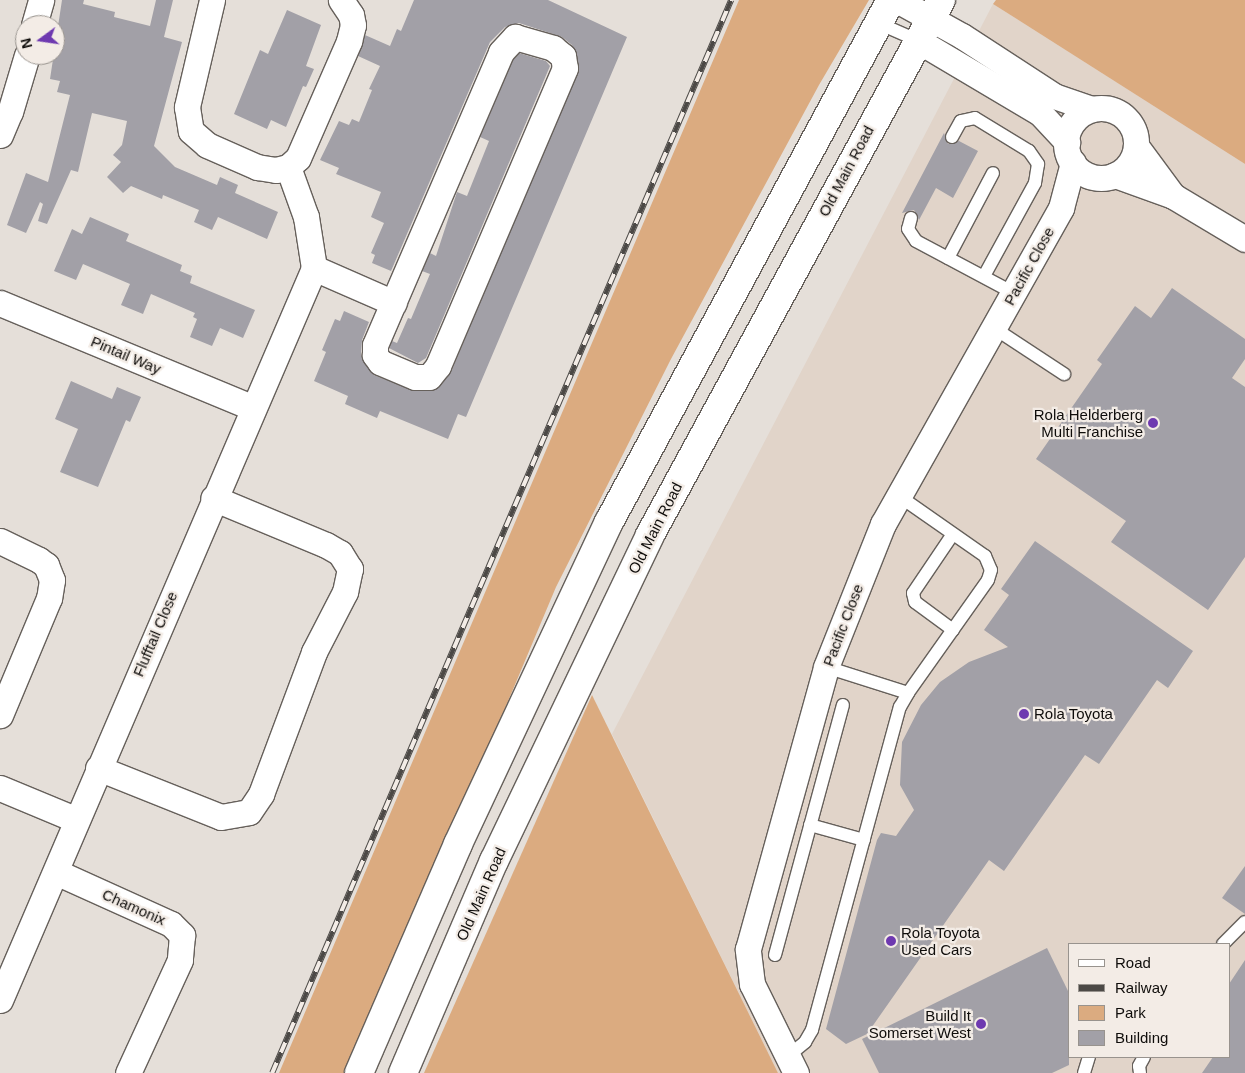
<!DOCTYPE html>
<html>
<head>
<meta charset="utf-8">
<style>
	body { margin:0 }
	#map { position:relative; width:1245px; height:1073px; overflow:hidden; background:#e5dfd9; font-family:Arial,sans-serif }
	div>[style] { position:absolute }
	.built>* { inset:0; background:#e1d4c9 }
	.green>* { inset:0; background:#dbab80 }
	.building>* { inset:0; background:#a2a0a7 }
	.roads { filter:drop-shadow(1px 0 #66605b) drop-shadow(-1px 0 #66605b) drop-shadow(0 1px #66605b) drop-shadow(0 -1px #66605b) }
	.service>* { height:12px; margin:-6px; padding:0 6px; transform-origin:6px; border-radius:6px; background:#fff }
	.minor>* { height:25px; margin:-12.5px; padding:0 12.5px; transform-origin:12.5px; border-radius:12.5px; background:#fff }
	.minor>.ring { margin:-12.5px; padding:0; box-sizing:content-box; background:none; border:25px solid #fff; border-radius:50% }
	.primary>* { height:28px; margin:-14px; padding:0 14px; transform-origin:14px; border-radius:14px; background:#fff }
	.rail>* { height:5.5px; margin-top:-2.75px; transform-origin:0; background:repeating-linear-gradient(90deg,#f3ece6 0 11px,#4c4946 0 22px); box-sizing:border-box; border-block:1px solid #4c4946 }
	.dots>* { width:14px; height:14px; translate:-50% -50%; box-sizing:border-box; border:2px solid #f3ece6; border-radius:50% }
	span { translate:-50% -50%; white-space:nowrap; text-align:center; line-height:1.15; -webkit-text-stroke:4.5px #f3ece6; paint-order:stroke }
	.street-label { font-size:15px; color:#0f0d0b }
	.poi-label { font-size:15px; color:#0f0d0b }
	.right { translate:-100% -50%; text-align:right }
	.left { translate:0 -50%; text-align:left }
	.legend { position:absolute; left:1068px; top:943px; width:162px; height:115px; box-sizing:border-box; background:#f3ece6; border:1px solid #98938e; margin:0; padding:6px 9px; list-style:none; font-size:15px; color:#0f0d0b }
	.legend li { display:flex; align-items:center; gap:10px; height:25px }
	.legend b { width:25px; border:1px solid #98938e }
	.north { position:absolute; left:15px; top:15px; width:50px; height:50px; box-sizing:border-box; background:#f3ece6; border:1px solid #98938e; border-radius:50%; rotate:256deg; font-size:14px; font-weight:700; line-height:20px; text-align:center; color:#0f0d0b }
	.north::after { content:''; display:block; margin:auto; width:18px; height:22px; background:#6e39b0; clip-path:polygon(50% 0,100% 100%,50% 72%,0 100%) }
</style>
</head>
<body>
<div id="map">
	<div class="built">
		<i style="clip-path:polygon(evenodd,993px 4px,1245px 164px,1245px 1073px,778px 1073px,612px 734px,993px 4px,1069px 944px,1229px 944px,1229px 1057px,1069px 1057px,1069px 944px)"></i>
	</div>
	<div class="green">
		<i style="clip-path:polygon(739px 0,869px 0,819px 85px,671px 359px,556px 587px,352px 1073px,279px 1073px)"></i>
		<i style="clip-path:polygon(996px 0,1245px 0,1245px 164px,993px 4px)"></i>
		<i style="clip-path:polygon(592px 695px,778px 1073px,424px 1073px)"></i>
	</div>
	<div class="building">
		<i style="clip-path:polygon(62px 0,84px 0,83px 4px,115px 12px,114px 17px,150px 26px,156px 0,173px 0,164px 37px,182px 42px,154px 146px,175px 167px,217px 185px,220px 177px,238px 185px,235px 193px,278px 212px,267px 239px,218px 217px,212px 230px,194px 222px,199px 210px,163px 195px,162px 199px,131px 186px,123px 193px,107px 177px,121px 162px,113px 155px,122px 145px,127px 121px,92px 113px,78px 172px,71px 170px,47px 224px,38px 221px,43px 204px,40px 202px,26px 233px,7px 225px,26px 173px,48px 182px,70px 95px,57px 92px,60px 81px,50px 79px)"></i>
		<i style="clip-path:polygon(414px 0,548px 0,627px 37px,466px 417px,458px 414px,448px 439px,380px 411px,377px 418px,345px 404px,348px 396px,314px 381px,326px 352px,322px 350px,335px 319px,340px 321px,344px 311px,369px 322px,362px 340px,361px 355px,374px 375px,415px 391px,429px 391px,440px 386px,451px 372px,579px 66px,572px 45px,562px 37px,519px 23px,505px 27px,490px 42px,391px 271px,372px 263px,375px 255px,371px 253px,384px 223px,371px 217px,381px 192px,336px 174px,339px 168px,320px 160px,339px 121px,349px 125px,352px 119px,359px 122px,372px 90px,369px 89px,380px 66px,358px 56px,365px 35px,390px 46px,397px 29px,401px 31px)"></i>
		<i style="clip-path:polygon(287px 10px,321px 25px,306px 66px,314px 69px,306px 87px,303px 86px,286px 127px,271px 120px,267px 129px,234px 114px,260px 50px,268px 54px)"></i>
		<i style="clip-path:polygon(519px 53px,546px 61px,550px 66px,426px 358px,418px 363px,389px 348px,392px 341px,397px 343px,408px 318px,411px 319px,430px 274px,422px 271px,430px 253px,436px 256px,457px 192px,467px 196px,489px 141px,480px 137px,513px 60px)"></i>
		<i style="clip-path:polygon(944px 133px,948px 144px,959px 141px,978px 151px,953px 198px,936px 188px,919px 220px,914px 210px,902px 213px)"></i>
		<i style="clip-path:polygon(90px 217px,129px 234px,126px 241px,182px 265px,180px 271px,192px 276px,190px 283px,255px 310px,243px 338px,220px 328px,212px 346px,190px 337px,197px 319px,193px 317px,195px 313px,151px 294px,143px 314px,121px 305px,130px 284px,83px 264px,76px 280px,54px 271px,72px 229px,82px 234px)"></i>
		<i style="clip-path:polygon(1172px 288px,1245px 339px,1245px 359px,1232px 378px,1245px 387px,1245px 557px,1208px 610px,1111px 542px,1126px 521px,1036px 459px,1102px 364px,1097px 360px,1135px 306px,1151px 318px)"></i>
		<i style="clip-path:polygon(71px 381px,112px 399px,117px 387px,141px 397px,130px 422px,126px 420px,98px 487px,60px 472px,78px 429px,55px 419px)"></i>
		<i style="clip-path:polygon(1035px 541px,1193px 651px,1168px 688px,1157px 680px,1099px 764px,1085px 755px,1004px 871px,989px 860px,867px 1034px,846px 1044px,826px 1029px,877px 840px,881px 833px,896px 836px,914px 810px,900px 785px,902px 742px,921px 705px,940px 682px,969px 662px,1008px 647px,984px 630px,1009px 595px,1001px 589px)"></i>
		<i style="clip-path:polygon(1245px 866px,1245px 914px,1222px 898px)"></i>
		<i style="clip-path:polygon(1047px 948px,1069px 993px,1069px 1065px,1052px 1073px,879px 1073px,862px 1039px)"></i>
		<i style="clip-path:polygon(1245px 960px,1245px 1073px,1202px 1073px,1213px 1057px,1229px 1057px,1229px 984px)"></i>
	</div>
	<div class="roads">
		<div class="service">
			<i style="left:878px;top:23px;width:43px;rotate:23.6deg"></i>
			<i style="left:952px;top:137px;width:18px;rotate:-61deg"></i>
			<i style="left:961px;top:121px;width:14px;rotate:-12deg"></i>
			<i style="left:975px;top:118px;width:63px;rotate:31.4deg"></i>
			<i style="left:1029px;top:151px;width:16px;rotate:55deg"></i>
			<i style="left:1038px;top:164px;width:19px;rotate:99deg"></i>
			<i style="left:1035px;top:183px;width:106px;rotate:118.7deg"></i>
			<i style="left:911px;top:218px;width:11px;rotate:105deg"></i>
			<i style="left:908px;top:229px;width:14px;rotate:56deg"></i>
			<i style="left:916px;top:241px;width:111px;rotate:28deg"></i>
			<i style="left:948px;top:258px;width:96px;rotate:-62.1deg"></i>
			<i style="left:994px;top:328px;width:84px;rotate:33.3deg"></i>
			<i style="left:899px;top:496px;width:105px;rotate:34.9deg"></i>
			<i style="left:985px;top:556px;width:15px;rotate:67deg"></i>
			<i style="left:991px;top:570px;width:10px;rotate:107deg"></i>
			<i style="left:988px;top:580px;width:138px;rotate:125.3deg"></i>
			<i style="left:953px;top:630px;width:47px;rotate:-143.6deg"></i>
			<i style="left:915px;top:602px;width:9px;rotate:-103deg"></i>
			<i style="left:913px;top:593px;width:71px;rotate:-55.9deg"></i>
			<i style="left:810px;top:825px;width:56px;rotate:15.5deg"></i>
			<i style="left:1223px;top:944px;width:31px;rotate:-45deg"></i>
			<i style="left:775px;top:955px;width:259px;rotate:-74.8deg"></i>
			<i style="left:788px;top:1056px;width:22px;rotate:-39deg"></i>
			<i style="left:805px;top:1042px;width:14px;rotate:-60deg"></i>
			<i style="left:812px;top:1030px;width:335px;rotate:-74.8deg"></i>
			<i style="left:900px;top:707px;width:16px;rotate:-60deg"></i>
			<i style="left:908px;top:693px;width:86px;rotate:-162.4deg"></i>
			<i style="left:1084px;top:1073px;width:17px;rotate:-73deg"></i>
			<i style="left:1140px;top:1073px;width:7px;rotate:-98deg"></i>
			<i style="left:1139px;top:1066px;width:10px;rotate:-61deg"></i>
		</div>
		<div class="minor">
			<i style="left:212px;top:0;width:110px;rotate:103.2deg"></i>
			<i style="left:187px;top:107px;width:24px;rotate:81deg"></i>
			<i style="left:191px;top:131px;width:21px;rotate:41deg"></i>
			<i style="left:207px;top:145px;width:55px;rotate:23.7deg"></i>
			<i style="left:257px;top:167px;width:19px;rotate:9deg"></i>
			<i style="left:276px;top:170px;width:12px;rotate:-14deg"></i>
			<i style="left:288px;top:167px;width:13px;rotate:-42deg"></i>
			<i style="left:298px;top:158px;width:128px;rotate:-66.4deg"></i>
			<i style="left:349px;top:41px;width:16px;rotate:-76deg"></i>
			<i style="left:353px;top:25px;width:10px;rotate:-101deg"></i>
			<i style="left:351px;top:15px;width:18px;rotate:-124deg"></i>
			<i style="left:897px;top:0;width:74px;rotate:29deg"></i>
			<i style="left:962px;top:36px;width:110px;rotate:33.1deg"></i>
			<i style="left:1054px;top:96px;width:40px;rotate:18.9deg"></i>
			<i style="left:34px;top:25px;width:26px;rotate:-74deg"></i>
			<i style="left:515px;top:37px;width:40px;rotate:16deg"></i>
			<i style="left:553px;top:48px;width:13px;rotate:39deg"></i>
			<i style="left:563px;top:56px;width:12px;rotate:81deg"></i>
			<i style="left:565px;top:68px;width:324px;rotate:113.1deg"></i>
			<i style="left:438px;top:366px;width:14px;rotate:129deg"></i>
			<i style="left:429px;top:377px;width:14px;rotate:180deg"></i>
			<i style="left:415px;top:377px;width:38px;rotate:-157deg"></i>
			<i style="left:380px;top:362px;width:9px;rotate:-126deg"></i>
			<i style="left:375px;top:355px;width:10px;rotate:-90deg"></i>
			<i style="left:375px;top:345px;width:319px;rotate:-66.7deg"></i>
			<i style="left:501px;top:52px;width:21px;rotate:-47deg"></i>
			<i style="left:917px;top:40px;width:143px;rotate:30.7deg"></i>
			<i style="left:1040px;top:113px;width:40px;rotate:47deg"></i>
			<i class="ring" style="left:1066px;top:108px;width:45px;height:45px"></i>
			<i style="left:0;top:135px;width:25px;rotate:-67deg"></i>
			<i style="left:10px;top:112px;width:59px;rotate:-73.4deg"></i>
			<i style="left:1136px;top:146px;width:62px;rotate:53.5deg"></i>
			<i style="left:1115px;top:175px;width:62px;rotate:19.9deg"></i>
			<i style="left:1173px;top:196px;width:84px;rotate:30.8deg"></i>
			<i style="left:314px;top:268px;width:87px;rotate:23.6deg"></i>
			<i style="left:0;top:303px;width:274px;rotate:22.5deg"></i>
			<i style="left:0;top:541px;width:43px;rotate:26deg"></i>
			<i style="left:39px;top:560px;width:9px;rotate:36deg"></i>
			<i style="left:46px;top:565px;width:16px;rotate:68deg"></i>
			<i style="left:52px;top:580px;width:18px;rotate:99deg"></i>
			<i style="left:49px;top:598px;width:127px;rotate:112.7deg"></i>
			<i style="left:98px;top:768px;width:132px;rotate:21.7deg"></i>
			<i style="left:221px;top:817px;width:28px;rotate:-10deg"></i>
			<i style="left:249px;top:812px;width:22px;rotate:-56deg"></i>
			<i style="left:261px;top:794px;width:152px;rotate:-69.5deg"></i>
			<i style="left:314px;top:652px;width:68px;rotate:-62.7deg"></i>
			<i style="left:345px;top:592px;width:24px;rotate:-78deg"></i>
			<i style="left:350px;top:569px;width:19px;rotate:-122deg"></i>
			<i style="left:340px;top:553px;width:16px;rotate:-150deg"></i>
			<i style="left:326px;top:545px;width:122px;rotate:-157.4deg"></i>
			<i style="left:0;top:788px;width:83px;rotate:22.6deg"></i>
			<i style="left:56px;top:872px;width:126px;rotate:24.3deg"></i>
			<i style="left:171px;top:924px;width:16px;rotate:45deg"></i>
			<i style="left:182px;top:935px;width:25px;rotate:95deg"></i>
			<i style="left:180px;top:960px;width:124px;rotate:114.7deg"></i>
			<i style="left:0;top:1000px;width:797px;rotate:-66.78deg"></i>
			<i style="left:314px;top:268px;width:52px;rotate:-98.9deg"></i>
			<i style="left:306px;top:217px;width:53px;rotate:-109.8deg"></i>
			<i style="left:796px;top:1073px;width:99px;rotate:-116.3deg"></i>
			<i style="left:752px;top:984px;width:35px;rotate:-97deg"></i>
			<i style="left:748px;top:949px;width:293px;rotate:-74.5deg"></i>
			<i style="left:826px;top:667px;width:154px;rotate:-68.3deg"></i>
			<i style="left:883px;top:524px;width:363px;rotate:-60.6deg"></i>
			<i style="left:1061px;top:208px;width:47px;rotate:-75.1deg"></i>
		</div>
		<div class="primary">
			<i style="left:359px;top:1073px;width:249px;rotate:-66.6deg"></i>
			<i style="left:458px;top:844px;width:356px;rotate:-64.9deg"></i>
			<i style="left:609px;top:522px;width:593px;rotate:-61.62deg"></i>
			<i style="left:403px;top:1073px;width:231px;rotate:-66.8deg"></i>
			<i style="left:494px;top:861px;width:361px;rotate:-64.4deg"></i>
			<i style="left:650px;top:535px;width:609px;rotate:-61.46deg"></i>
		</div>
	</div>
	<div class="rail">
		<i style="left:272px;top:1073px;width:1167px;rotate:-66.84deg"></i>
	</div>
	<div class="dots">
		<i style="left:1153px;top:423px;background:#6e39b0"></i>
		<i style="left:1024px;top:714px;background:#6e39b0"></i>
		<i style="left:891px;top:941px;background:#6e39b0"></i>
		<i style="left:981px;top:1024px;background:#6e39b0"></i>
	</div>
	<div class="street-label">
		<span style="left:846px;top:171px;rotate:-62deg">Old Main Road</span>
		<span style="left:1029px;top:266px;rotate:-61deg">Pacific Close</span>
		<span style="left:126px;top:355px;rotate:23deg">Pintail Way</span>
		<span style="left:655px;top:528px;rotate:-63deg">Old Main Road</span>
		<span style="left:843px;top:625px;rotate:-69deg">Pacific Close</span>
		<span style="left:155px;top:634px;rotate:-67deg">Flufftail Close</span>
		<span style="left:481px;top:894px;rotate:-66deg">Old Main Road</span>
		<span style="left:134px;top:907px;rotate:24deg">Chamonix</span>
	</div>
	<div class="poi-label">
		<span class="right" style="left:1143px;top:423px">Rola Helderberg<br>Multi Franchise</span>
		<span class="left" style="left:1034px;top:714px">Rola Toyota</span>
		<span class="left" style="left:901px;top:941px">Rola Toyota<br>Used Cars</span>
		<span class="right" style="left:971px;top:1024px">Build It<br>Somerset West</span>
	</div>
	<ul class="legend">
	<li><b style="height:6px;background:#fff"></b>Road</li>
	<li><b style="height:6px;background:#4c4946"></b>Railway</li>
	<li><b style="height:14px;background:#dbab80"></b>Park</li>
	<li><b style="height:14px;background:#a2a0a7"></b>Building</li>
	</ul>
	<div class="north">N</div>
</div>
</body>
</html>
